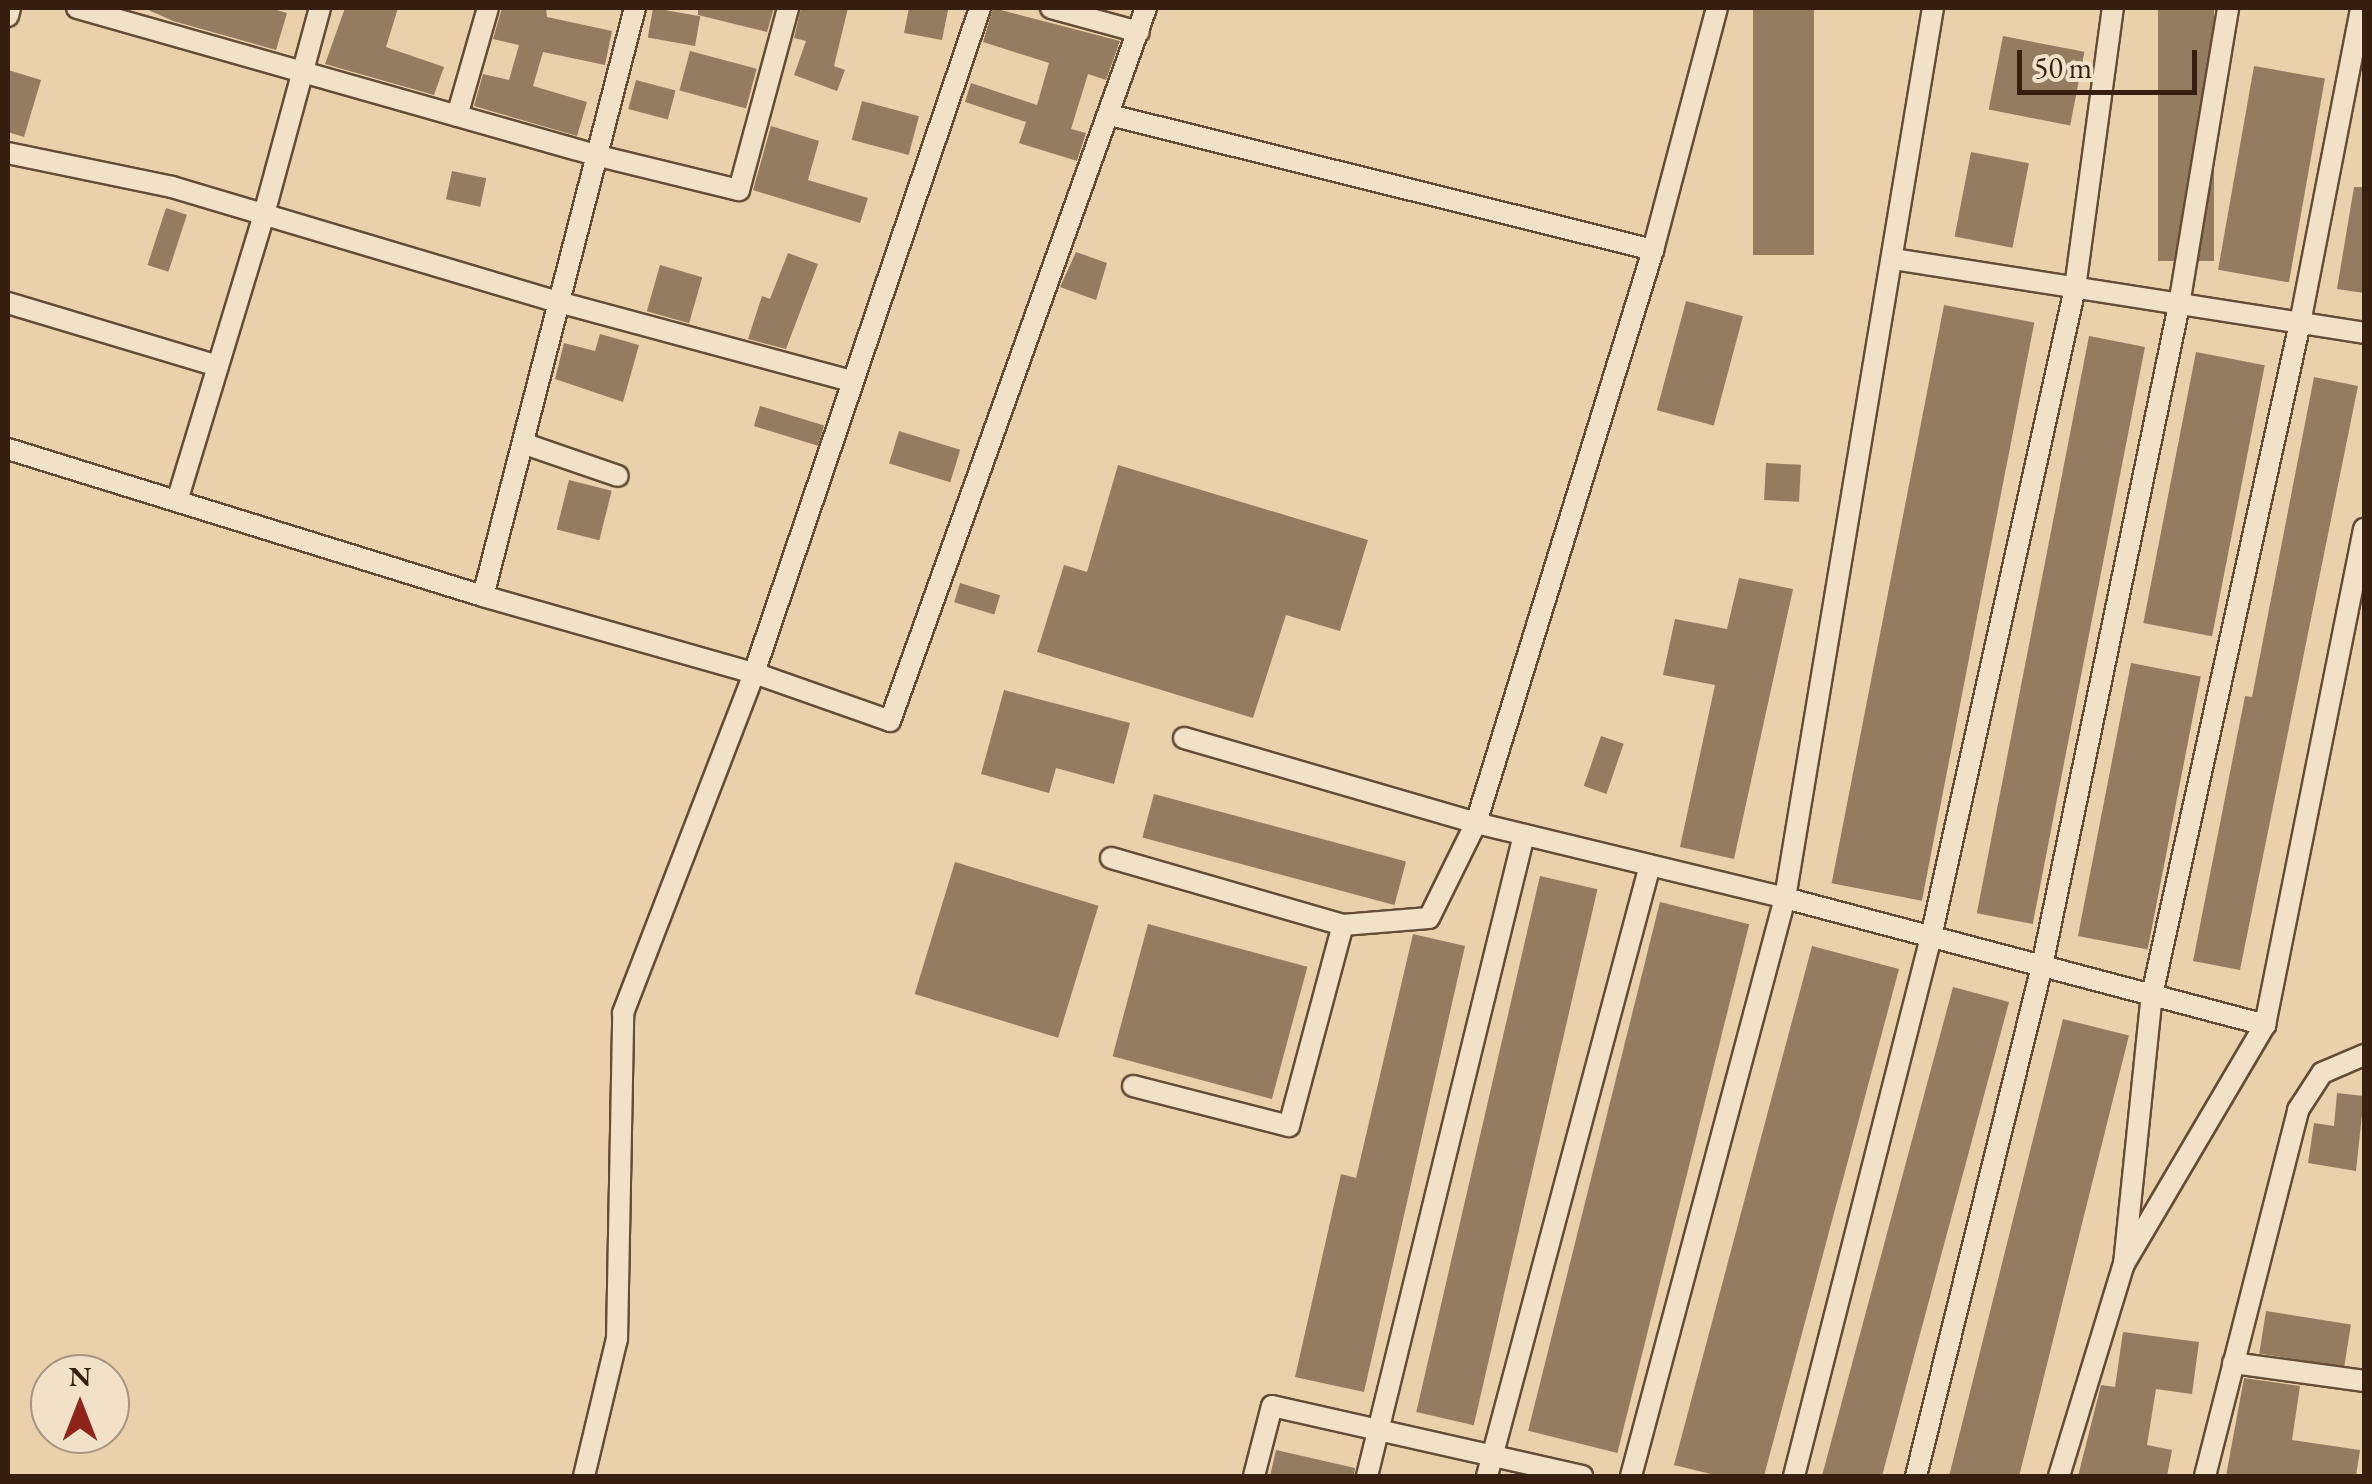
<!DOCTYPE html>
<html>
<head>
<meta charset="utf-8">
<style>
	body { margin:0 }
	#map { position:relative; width:2372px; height:1484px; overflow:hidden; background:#e9d1ac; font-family:"EB Garamond",serif }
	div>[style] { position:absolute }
	.building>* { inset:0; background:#947c61; transform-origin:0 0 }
	.roads { filter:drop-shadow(2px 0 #644c36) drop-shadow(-2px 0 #644c36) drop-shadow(0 2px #644c36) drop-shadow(0 -2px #644c36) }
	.minor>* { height:20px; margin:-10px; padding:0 10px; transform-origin:10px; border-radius:10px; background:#f1e1c9 }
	span { translate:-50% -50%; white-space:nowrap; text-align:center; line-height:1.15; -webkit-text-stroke:9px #f1e1c9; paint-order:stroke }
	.frame { position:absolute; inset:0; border:10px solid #371f0f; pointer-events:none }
	.north { position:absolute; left:30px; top:1354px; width:100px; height:100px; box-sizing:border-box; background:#f1e1c9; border:2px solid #a7937f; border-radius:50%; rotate:0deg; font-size:28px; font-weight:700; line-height:40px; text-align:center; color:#371f0f }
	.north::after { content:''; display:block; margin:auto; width:35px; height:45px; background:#8f2418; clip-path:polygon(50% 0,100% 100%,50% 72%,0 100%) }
	.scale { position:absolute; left:2017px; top:50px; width:180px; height:45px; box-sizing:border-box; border:5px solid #371f0f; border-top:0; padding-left:12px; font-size:30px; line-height:35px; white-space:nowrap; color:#371f0f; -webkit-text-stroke:8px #f1e1c9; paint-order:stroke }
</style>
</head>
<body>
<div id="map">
	<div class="building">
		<i style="clip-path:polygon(144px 8px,270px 8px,287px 13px,276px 50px,173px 21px)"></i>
		<i style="clip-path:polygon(345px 8px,398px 8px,386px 47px,444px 67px,434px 95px,325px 64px)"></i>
		<i style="clip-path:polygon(502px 8px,546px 8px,547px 17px,612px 31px,605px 65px,543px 52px,533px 86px,587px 102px,577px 136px,474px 106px,483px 74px,509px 80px,519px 45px,493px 39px)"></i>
		<i style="left:653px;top:8px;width:48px;height:30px;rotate:10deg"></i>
		<i style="clip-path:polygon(698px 8px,774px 8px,767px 32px,698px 15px)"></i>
		<i style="clip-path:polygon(801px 8px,848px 8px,834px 66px,845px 70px,837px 91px,794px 75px,806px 41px,794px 38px)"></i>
		<i style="clip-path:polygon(909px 8px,948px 10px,942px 40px,904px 33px)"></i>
		<i style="clip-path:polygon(993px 8px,1120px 41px,1106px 80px,1088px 74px,1071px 129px,1086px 133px,1077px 161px,1019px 143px,1026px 122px,965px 102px,971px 83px,1037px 105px,1049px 63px,983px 42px)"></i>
		<i style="left:1753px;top:8px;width:61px;height:247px"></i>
		<i style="left:2158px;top:8px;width:56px;height:253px"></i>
		<i style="left:2003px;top:36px;width:83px;height:75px;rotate:11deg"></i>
		<i style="left:690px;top:51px;width:69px;height:41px;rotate:15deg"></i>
		<i style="left:2254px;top:66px;width:72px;height:207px;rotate:10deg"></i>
		<i style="clip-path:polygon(8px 70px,41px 80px,24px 137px,8px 132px)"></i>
		<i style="left:636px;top:80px;width:41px;height:30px;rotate:15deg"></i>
		<i style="left:862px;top:101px;width:59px;height:40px;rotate:15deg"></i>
		<i style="clip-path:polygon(771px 126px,819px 141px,808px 180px,868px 198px,860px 223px,753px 190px)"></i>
		<i style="left:1971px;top:152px;width:59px;height:86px;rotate:11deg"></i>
		<i style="left:452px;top:171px;width:35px;height:29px;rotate:12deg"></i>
		<i style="clip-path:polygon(2354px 187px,2364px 187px,2364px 293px,2337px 289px)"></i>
		<i style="left:166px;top:208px;width:22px;height:60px;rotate:18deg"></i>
		<i style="clip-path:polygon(1076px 252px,1107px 263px,1096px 300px,1060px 287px)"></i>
		<i style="clip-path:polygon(788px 253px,818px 264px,786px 349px,748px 339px,762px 296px,770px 299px)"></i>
		<i style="left:660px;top:265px;width:44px;height:48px;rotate:16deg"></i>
		<i style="left:1686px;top:301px;width:59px;height:113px;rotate:15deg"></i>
		<i style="left:1944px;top:305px;width:92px;height:589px;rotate:11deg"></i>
		<i style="clip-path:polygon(600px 334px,639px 345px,623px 402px,555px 379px,564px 343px,595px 351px)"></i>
		<i style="left:2089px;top:336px;width:57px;height:588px;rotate:11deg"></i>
		<i style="left:2196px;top:352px;width:70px;height:276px;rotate:11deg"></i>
		<i style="clip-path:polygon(2314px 377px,2358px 386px,2240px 970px,2193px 961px,2245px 696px,2252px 697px)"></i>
		<i style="left:760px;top:406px;width:67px;height:21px;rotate:17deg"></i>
		<i style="left:899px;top:431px;width:64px;height:34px;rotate:17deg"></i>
		<i style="left:1766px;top:463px;width:35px;height:37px;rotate:3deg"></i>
		<i style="clip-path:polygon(1118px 465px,1368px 540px,1340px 631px,1286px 615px,1253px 718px,1037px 652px,1064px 565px,1087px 572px)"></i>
		<i style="left:569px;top:480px;width:44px;height:51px;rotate:14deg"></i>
		<i style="clip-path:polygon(1739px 578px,1793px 589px,1734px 859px,1680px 847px,1715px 685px,1663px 675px,1675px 619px,1727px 629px)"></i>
		<i style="left:960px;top:583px;width:42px;height:20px;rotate:17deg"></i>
		<i style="left:2131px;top:663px;width:71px;height:278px;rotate:11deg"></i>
		<i style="clip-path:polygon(1004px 690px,1130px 723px,1114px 784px,1056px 768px,1049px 793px,981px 774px)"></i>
		<i style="left:1601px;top:736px;width:24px;height:53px;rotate:19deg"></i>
		<i style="left:1154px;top:794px;width:261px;height:45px;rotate:15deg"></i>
		<i style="left:955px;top:862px;width:150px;height:138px;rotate:17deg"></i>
		<i style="left:1540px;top:876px;width:59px;height:550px;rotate:13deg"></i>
		<i style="left:1660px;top:902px;width:92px;height:545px;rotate:14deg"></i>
		<i style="left:1148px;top:924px;width:165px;height:137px;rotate:15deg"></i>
		<i style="clip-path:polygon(1413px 934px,1465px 946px,1364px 1392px,1295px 1377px,1341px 1174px,1356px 1178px)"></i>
		<i style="clip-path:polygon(1812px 946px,1899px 969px,1764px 1476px,1719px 1476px,1674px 1465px)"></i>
		<i style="left:1953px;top:987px;width:58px;height:506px;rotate:15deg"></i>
		<i style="left:2063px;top:1019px;width:68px;height:471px;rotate:14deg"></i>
		<i style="clip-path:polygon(2337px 1093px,2364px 1096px,2356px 1171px,2308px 1163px,2314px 1123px,2334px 1126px)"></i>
		<i style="left:2266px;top:1311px;width:86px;height:43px;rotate:9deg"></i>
		<i style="clip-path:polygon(2123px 1332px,2199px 1342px,2192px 1394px,2156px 1389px,2147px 1445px,2172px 1450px,2167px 1476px,2078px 1476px,2101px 1385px,2115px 1387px)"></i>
		<i style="clip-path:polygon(2244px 1378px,2300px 1386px,2292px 1440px,2360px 1450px,2356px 1476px,2226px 1476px)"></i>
		<i style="clip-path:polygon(1276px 1450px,1355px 1468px,1354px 1476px,1270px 1476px)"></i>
	</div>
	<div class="roads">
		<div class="minor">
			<i style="left:77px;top:8px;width:543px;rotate:15.83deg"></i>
			<i style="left:599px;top:156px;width:144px;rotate:13.7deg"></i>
			<i style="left:739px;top:190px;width:188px;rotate:-74.9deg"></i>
			<i style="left:1051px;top:8px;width:91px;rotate:15.3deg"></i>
			<i style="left:8px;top:16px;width:8px;rotate:-76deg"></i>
			<i style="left:1110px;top:115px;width:560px;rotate:13.96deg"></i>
			<i style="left:457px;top:116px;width:112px;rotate:-74deg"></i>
			<i style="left:8px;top:153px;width:167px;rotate:11.7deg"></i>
			<i style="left:172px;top:187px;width:407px;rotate:16.6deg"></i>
			<i style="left:562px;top:303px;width:300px;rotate:15.1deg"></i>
			<i style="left:1893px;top:259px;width:477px;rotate:8.9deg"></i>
			<i style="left:8px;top:303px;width:219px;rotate:16.7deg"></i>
			<i style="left:525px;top:444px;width:98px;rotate:19deg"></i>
			<i style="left:8px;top:449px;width:497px;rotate:17.2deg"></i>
			<i style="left:483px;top:596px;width:282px;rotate:15.9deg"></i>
			<i style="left:754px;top:673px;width:144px;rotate:19.4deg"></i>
			<i style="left:890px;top:721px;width:758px;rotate:-70.25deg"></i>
			<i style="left:177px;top:501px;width:300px;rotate:-73.1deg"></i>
			<i style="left:264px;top:214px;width:213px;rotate:-74.8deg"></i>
			<i style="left:483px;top:596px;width:607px;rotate:-75.51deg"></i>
			<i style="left:1184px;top:738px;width:304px;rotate:16.2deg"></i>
			<i style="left:1476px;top:823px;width:318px;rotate:13.6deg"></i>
			<i style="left:1785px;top:898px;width:497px;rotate:14.8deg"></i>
			<i style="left:1111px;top:858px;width:241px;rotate:16.1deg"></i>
			<i style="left:1133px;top:1086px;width:161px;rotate:14.4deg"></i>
			<i style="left:1289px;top:1126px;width:208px;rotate:-75deg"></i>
			<i style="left:1343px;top:925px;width:86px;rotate:-4.7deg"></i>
			<i style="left:1429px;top:918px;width:106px;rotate:-63.7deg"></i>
			<i style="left:1476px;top:823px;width:600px;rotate:-72.83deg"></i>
			<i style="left:1653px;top:250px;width:250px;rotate:-75.2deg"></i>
			<i style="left:2124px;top:1264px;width:270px;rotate:-84.1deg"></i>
			<i style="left:2152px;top:995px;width:688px;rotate:-77.58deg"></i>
			<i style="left:2300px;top:323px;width:321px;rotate:-79deg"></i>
			<i style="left:2233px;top:1363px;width:132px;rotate:7.8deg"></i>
			<i style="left:584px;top:1476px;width:141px;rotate:-76.5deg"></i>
			<i style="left:617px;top:1339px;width:326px;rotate:-88.9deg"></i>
			<i style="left:623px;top:1013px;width:364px;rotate:-68.9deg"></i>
			<i style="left:754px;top:673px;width:702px;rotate:-71.23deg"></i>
			<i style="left:1254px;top:1476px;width:72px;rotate:-75.6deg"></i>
			<i style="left:1272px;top:1406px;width:318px;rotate:12.7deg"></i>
			<i style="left:1367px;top:1476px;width:660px;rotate:-76.24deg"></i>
			<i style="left:1487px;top:1476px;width:632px;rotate:-75.06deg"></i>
			<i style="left:1631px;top:1476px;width:598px;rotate:-75.08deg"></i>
			<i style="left:1785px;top:898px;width:902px;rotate:-80.56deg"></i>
			<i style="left:1794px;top:1476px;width:556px;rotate:-75.74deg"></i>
			<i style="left:1931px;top:937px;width:665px;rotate:-77.49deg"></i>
			<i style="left:2075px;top:288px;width:283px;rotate:-82.3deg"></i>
			<i style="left:1916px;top:1476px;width:525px;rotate:-76.12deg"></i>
			<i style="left:2042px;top:966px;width:675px;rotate:-78.29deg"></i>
			<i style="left:2179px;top:305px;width:301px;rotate:-80.6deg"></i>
			<i style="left:2059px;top:1476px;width:222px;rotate:-73deg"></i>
			<i style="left:2124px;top:1264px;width:277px;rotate:-59.5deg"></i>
			<i style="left:2265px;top:1025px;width:506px;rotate:-78.71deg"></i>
			<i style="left:2205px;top:1476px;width:378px;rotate:-75.7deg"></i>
			<i style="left:2298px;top:1110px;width:44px;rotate:-57deg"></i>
			<i style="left:2322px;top:1073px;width:46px;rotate:-23.2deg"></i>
		</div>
	</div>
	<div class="frame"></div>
	<div class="north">N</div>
	<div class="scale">50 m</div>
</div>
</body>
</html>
